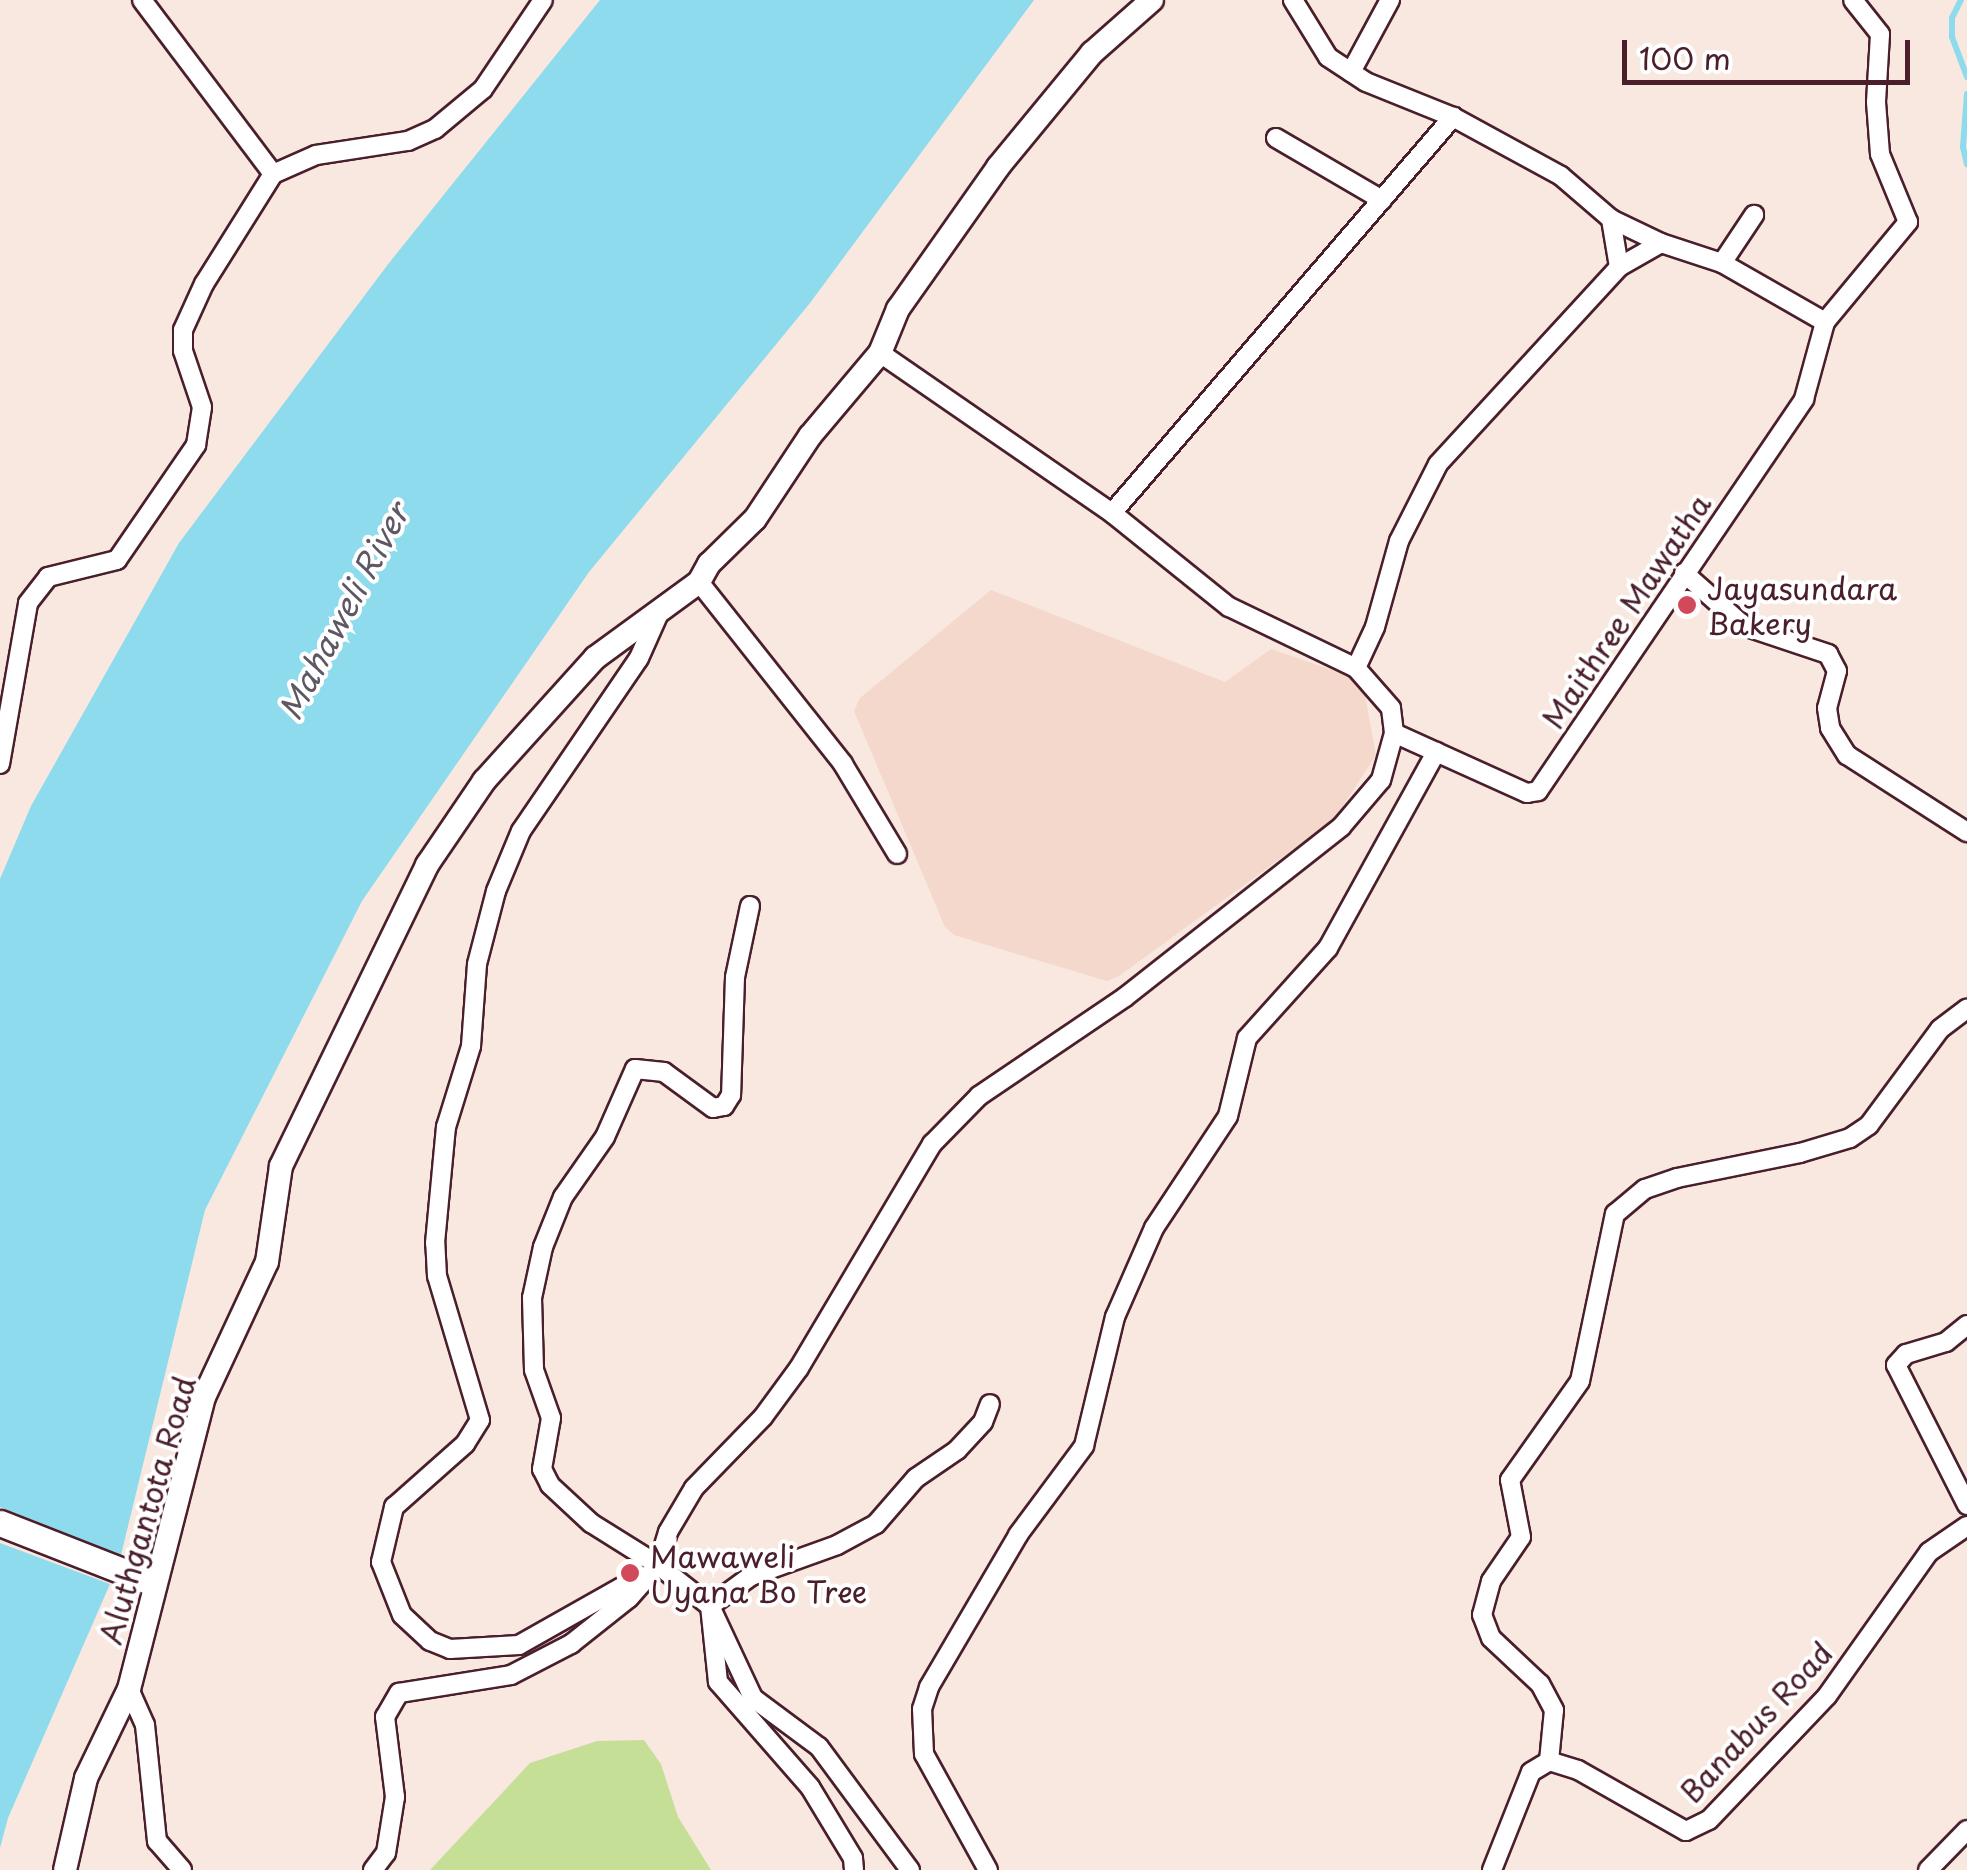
<!DOCTYPE html>
<html>
<head>
<meta charset="utf-8">
<style>
	body { margin:0 }
	#map { position:relative; width:1967px; height:1870px; overflow:hidden; background:#f8e8e0; font-family:"Playpen Sans",sans-serif }
	div>[style] { position:absolute }
	.built>* { inset:0; background:#f3d8cb }
	.green>* { inset:0; background:#c5df96 }
	.water>* { inset:0; background:#8edbed }
	.stream>* { height:6px; margin:-3px; padding:0 3px; transform-origin:3px; border-radius:3px; background:#8edbed }
	.roads { filter:drop-shadow(2px 0 #4a1f2b) drop-shadow(-2px 0 #4a1f2b) drop-shadow(0 2px #4a1f2b) drop-shadow(0 -2px #4a1f2b) }
	.minor>* { height:18px; margin:-9px; padding:0 9px; transform-origin:9px; border-radius:9px; background:#fff }
	.tertiary>* { height:22px; margin:-11px; padding:0 11px; transform-origin:11px; border-radius:11px; background:#fff }
	.secondary>* { height:25px; margin:-12.5px; padding:0 12.5px; transform-origin:12.5px; border-radius:12.5px; background:#fff }
	.dots>* { width:28px; height:28px; translate:-50% -50%; box-sizing:border-box; border:5px solid #fff; border-radius:50% }
	span { translate:-50% -50%; white-space:nowrap; text-align:center; line-height:1.15; -webkit-text-stroke:8px #fff; paint-order:stroke }
	.poi-label { font-size:30px; color:#4a1f2b }
	.left { translate:0 -50%; text-align:left }
	.street-label { font-size:30px; color:#4a1f2b }
	.water-label { font-size:32px; color:#5e5765; font-style:italic }
	.scale { position:absolute; left:1622px; top:40px; width:288px; height:45px; box-sizing:border-box; border:5px solid #4a1f2b; border-top:0; padding-left:12px; font-size:30px; line-height:35px; white-space:nowrap; color:#4a1f2b; -webkit-text-stroke:8px #fff; paint-order:stroke }
</style>
</head>
<body>
<div id="map">
	<div class="built">
		<i style="clip-path:polygon(991px 590px,1225px 682px,1271px 649px,1355px 678px,1364px 690px,1376px 755px,1337px 815px,1321px 829px,1119px 976px,1107px 981px,954px 935px,945px 927px,854px 711px,860px 698px)"></i>
	</div>
	<div class="green">
		<i style="clip-path:polygon(644px 1740px,661px 1764px,678px 1817px,711px 1870px,430px 1870px,530px 1763px,597px 1741px)"></i>
	</div>
	<div class="water">
		<i style="clip-path:polygon(600px 0,1034px 0,810px 303px,589px 572px,362px 901px,205px 1210px,121px 1555px,0 1507px,0 879px,31px 806px,179px 543px,389px 263px)"></i>
		<i style="clip-path:polygon(0 1543px,110px 1584px,8px 1818px,0 1848px)"></i>
	</div>
	<div class="stream">
		<i style="left:1961px;top:0;width:20px;rotate:117deg"></i>
		<i style="left:1952px;top:18px;width:19px;rotate:90deg"></i>
		<i style="left:1952px;top:37px;width:43px;rotate:69.4deg"></i>
		<i style="left:1967px;top:94px;width:53px;rotate:94.3deg"></i>
		<i style="left:1963px;top:147px;width:18px;rotate:77deg"></i>
	</div>
	<div class="roads">
		<div class="minor">
			<i style="left:142px;top:0;width:218px;rotate:53deg"></i>
			<i style="left:1293px;top:0;width:67px;rotate:58.4deg"></i>
			<i style="left:1328px;top:57px;width:45px;rotate:33.3deg"></i>
			<i style="left:1366px;top:82px;width:94px;rotate:21.9deg"></i>
			<i style="left:1453px;top:117px;width:123px;rotate:28.6deg"></i>
			<i style="left:1561px;top:176px;width:66px;rotate:40.7deg"></i>
			<i style="left:1611px;top:219px;width:55px;rotate:25.6deg"></i>
			<i style="left:1661px;top:243px;width:64px;rotate:18.2deg"></i>
			<i style="left:1722px;top:263px;width:119px;rotate:29.8deg"></i>
			<i style="left:1825px;top:322px;width:130px;rotate:-50.3deg"></i>
			<i style="left:1908px;top:222px;width:74px;rotate:-112.4deg"></i>
			<i style="left:1880px;top:154px;width:52px;rotate:-94.4deg"></i>
			<i style="left:1876px;top:102px;width:68px;rotate:-86.6deg"></i>
			<i style="left:1880px;top:34px;width:43px;rotate:-128.5deg"></i>
			<i style="left:1351px;top:72px;width:82px;rotate:-61.6deg"></i>
			<i style="left:1276px;top:138px;width:123px;rotate:30.3deg"></i>
			<i style="left:1722px;top:263px;width:58px;rotate:-56.3deg"></i>
			<i style="left:1619px;top:267px;width:48px;rotate:-29.7deg"></i>
			<i style="left:1112px;top:513px;width:523px;rotate:-49.27deg"></i>
			<i style="left:1684px;top:573px;width:80px;rotate:41.5deg"></i>
			<i style="left:1744px;top:626px;width:89px;rotate:18.4deg"></i>
			<i style="left:1828px;top:654px;width:19px;rotate:62deg"></i>
			<i style="left:1837px;top:671px;width:38px;rotate:105deg"></i>
			<i style="left:1827px;top:708px;width:20px;rotate:81deg"></i>
			<i style="left:1830px;top:728px;width:32px;rotate:58deg"></i>
			<i style="left:1847px;top:755px;width:143px;rotate:32.7deg"></i>
			<i style="left:699px;top:582px;width:232px;rotate:51.6deg"></i>
			<i style="left:843px;top:764px;width:105px;rotate:59deg"></i>
			<i style="left:1356px;top:668px;width:45px;rotate:-65.1deg"></i>
			<i style="left:1375px;top:627px;width:89px;rotate:-74.4deg"></i>
			<i style="left:1399px;top:541px;width:86px;rotate:-63.1deg"></i>
			<i style="left:1438px;top:464px;width:268px;rotate:-47.4deg"></i>
			<i style="left:1619px;top:267px;width:49px;rotate:-99.5deg"></i>
			<i style="left:1394px;top:733px;width:146px;rotate:24.3deg"></i>
			<i style="left:1527px;top:793px;width:11px;rotate:-10deg"></i>
			<i style="left:1538px;top:791px;width:474px;rotate:-55.8deg"></i>
			<i style="left:1804px;top:399px;width:80px;rotate:-74.7deg"></i>
			<i style="left:0;top:764px;width:163px;rotate:-80.1deg"></i>
			<i style="left:28px;top:603px;width:33px;rotate:-52deg"></i>
			<i style="left:48px;top:577px;width:71px;rotate:-13.8deg"></i>
			<i style="left:117px;top:560px;width:140px;rotate:-55.5deg"></i>
			<i style="left:196px;top:445px;width:38px;rotate:-81deg"></i>
			<i style="left:202px;top:407px;width:59px;rotate:-108.7deg"></i>
			<i style="left:183px;top:351px;width:21px;rotate:-90deg"></i>
			<i style="left:183px;top:330px;width:51px;rotate:-65.5deg"></i>
			<i style="left:204px;top:284px;width:130px;rotate:-57.9deg"></i>
			<i style="left:273px;top:174px;width:47px;rotate:-23.8deg"></i>
			<i style="left:316px;top:155px;width:93px;rotate:-8.7deg"></i>
			<i style="left:408px;top:141px;width:30px;rotate:-24deg"></i>
			<i style="left:435px;top:129px;width:62px;rotate:-39.8deg"></i>
			<i style="left:483px;top:89px;width:107px;rotate:-56deg"></i>
			<i style="left:750px;top:906px;width:73px;rotate:101.9deg"></i>
			<i style="left:735px;top:977px;width:118px;rotate:91.9deg"></i>
			<i style="left:731px;top:1095px;width:13px;rotate:122deg"></i>
			<i style="left:724px;top:1106px;width:11px;rotate:170deg"></i>
			<i style="left:713px;top:1108px;width:61px;rotate:-143.7deg"></i>
			<i style="left:664px;top:1072px;width:29px;rotate:-174deg"></i>
			<i style="left:635px;top:1069px;width:74px;rotate:113.8deg"></i>
			<i style="left:605px;top:1137px;width:73px;rotate:125deg"></i>
			<i style="left:563px;top:1197px;width:54px;rotate:111.8deg"></i>
			<i style="left:543px;top:1247px;width:52px;rotate:102.2deg"></i>
			<i style="left:532px;top:1298px;width:72px;rotate:88.4deg"></i>
			<i style="left:534px;top:1370px;width:51px;rotate:70.5deg"></i>
			<i style="left:551px;top:1418px;width:52px;rotate:100deg"></i>
			<i style="left:542px;top:1469px;width:18px;rotate:63deg"></i>
			<i style="left:550px;top:1485px;width:56px;rotate:42.8deg"></i>
			<i style="left:591px;top:1523px;width:79px;rotate:32.1deg"></i>
			<i style="left:658px;top:1565px;width:66px;rotate:38.3deg"></i>
			<i style="left:710px;top:1606px;width:102px;rotate:64.9deg"></i>
			<i style="left:753px;top:1698px;width:82px;rotate:36.6deg"></i>
			<i style="left:819px;top:1747px;width:153px;rotate:53.5deg"></i>
			<i style="left:1967px;top:1325px;width:27px;rotate:141deg"></i>
			<i style="left:1946px;top:1342px;width:42px;rotate:163.3deg"></i>
			<i style="left:1906px;top:1354px;width:15px;rotate:132deg"></i>
			<i style="left:1896px;top:1365px;width:157px;rotate:63.1deg"></i>
			<i style="left:641px;top:1576px;width:140px;rotate:150.5deg"></i>
			<i style="left:519px;top:1645px;width:69px;rotate:176.7deg"></i>
			<i style="left:450px;top:1649px;width:22px;rotate:-158deg"></i>
			<i style="left:430px;top:1641px;width:38px;rotate:-137deg"></i>
			<i style="left:402px;top:1615px;width:57px;rotate:-111.6deg"></i>
			<i style="left:381px;top:1562px;width:57px;rotate:-76.7deg"></i>
			<i style="left:394px;top:1507px;width:95px;rotate:-41.6deg"></i>
			<i style="left:465px;top:1444px;width:28px;rotate:-58deg"></i>
			<i style="left:480px;top:1420px;width:150px;rotate:-106.6deg"></i>
			<i style="left:437px;top:1276px;width:33px;rotate:-93deg"></i>
			<i style="left:435px;top:1243px;width:117px;rotate:-84.6deg"></i>
			<i style="left:446px;top:1127px;width:85px;rotate:-72.8deg"></i>
			<i style="left:471px;top:1046px;width:82px;rotate:-85.8deg"></i>
			<i style="left:477px;top:964px;width:75px;rotate:-75.4deg"></i>
			<i style="left:496px;top:891px;width:65px;rotate:-67.4deg"></i>
			<i style="left:521px;top:831px;width:209px;rotate:-55.7deg"></i>
			<i style="left:639px;top:658px;width:51px;rotate:-65.9deg"></i>
			<i style="left:129px;top:1689px;width:39px;rotate:66deg"></i>
			<i style="left:145px;top:1725px;width:117px;rotate:84.1deg"></i>
			<i style="left:157px;top:1841px;width:38px;rotate:49deg"></i>
			<i style="left:1549px;top:1761px;width:51px;rotate:-84.4deg"></i>
			<i style="left:1554px;top:1710px;width:30px;rotate:-118deg"></i>
			<i style="left:1540px;top:1684px;width:67px;rotate:-136.8deg"></i>
			<i style="left:1491px;top:1638px;width:25px;rotate:-111deg"></i>
			<i style="left:1482px;top:1615px;width:35px;rotate:-75deg"></i>
			<i style="left:1491px;top:1581px;width:53px;rotate:-55.7deg"></i>
			<i style="left:1521px;top:1537px;width:58px;rotate:-100.9deg"></i>
			<i style="left:1510px;top:1480px;width:121px;rotate:-54.7deg"></i>
			<i style="left:1580px;top:1381px;width:171px;rotate:-78.2deg"></i>
			<i style="left:1615px;top:1214px;width:39px;rotate:-40deg"></i>
			<i style="left:1645px;top:1189px;width:34px;rotate:-19deg"></i>
			<i style="left:1677px;top:1178px;width:126px;rotate:-11.5deg"></i>
			<i style="left:1800px;top:1153px;width:52px;rotate:-16.7deg"></i>
			<i style="left:1850px;top:1138px;width:23px;rotate:-34deg"></i>
			<i style="left:1869px;top:1125px;width:119px;rotate:-53.5deg"></i>
			<i style="left:1940px;top:1029px;width:34px;rotate:-37deg"></i>
			<i style="left:373px;top:1870px;width:21px;rotate:-53deg"></i>
			<i style="left:386px;top:1853px;width:57px;rotate:-80.9deg"></i>
			<i style="left:395px;top:1797px;width:81px;rotate:-97.1deg"></i>
			<i style="left:385px;top:1717px;width:28px;rotate:-60deg"></i>
			<i style="left:399px;top:1693px;width:113px;rotate:-9.1deg"></i>
			<i style="left:511px;top:1675px;width:68px;rotate:-27.3deg"></i>
			<i style="left:571px;top:1644px;width:74px;rotate:-38.4deg"></i>
			<i style="left:629px;top:1598px;width:44px;rotate:-48.7deg"></i>
			<i style="left:658px;top:1565px;width:34px;rotate:-73deg"></i>
			<i style="left:668px;top:1532px;width:51px;rotate:-59.4deg"></i>
			<i style="left:694px;top:1488px;width:99px;rotate:-45.8deg"></i>
			<i style="left:763px;top:1417px;width:61px;rotate:-53.7deg"></i>
			<i style="left:799px;top:1368px;width:261px;rotate:-59.3deg"></i>
			<i style="left:932px;top:1144px;width:67px;rotate:-45.6deg"></i>
			<i style="left:979px;top:1096px;width:176px;rotate:-34.1deg"></i>
			<i style="left:1125px;top:997px;width:275px;rotate:-38.2deg"></i>
			<i style="left:1341px;top:827px;width:62px;rotate:-49.6deg"></i>
			<i style="left:1381px;top:780px;width:49px;rotate:-74.5deg"></i>
			<i style="left:1394px;top:733px;width:25px;rotate:-97deg"></i>
			<i style="left:1391px;top:708px;width:53px;rotate:-131.2deg"></i>
			<i style="left:1356px;top:668px;width:141px;rotate:-154.3deg"></i>
			<i style="left:1229px;top:607px;width:150px;rotate:-141.2deg"></i>
			<i style="left:1112px;top:513px;width:282px;rotate:-145.4deg"></i>
			<i style="left:854px;top:1870px;width:12px;rotate:-95deg"></i>
			<i style="left:853px;top:1858px;width:83px;rotate:-121.2deg"></i>
			<i style="left:810px;top:1787px;width:140px;rotate:-131.2deg"></i>
			<i style="left:718px;top:1682px;width:76px;rotate:-96deg"></i>
			<i style="left:710px;top:1606px;width:51px;rotate:-36.2deg"></i>
			<i style="left:751px;top:1576px;width:91px;rotate:-19.8deg"></i>
			<i style="left:837px;top:1545px;width:44px;rotate:-28.3deg"></i>
			<i style="left:876px;top:1524px;width:61px;rotate:-49deg"></i>
			<i style="left:916px;top:1478px;width:50px;rotate:-34.3deg"></i>
			<i style="left:957px;top:1450px;width:38px;rotate:-47deg"></i>
			<i style="left:983px;top:1422px;width:19px;rotate:-69deg"></i>
			<i style="left:988px;top:1870px;width:132px;rotate:-118.9deg"></i>
			<i style="left:924px;top:1754px;width:45px;rotate:-92.5deg"></i>
			<i style="left:922px;top:1709px;width:23px;rotate:-72deg"></i>
			<i style="left:929px;top:1687px;width:176px;rotate:-59.6deg"></i>
			<i style="left:1018px;top:1535px;width:111px;rotate:-53.4deg"></i>
			<i style="left:1084px;top:1446px;width:133px;rotate:-76.5deg"></i>
			<i style="left:1115px;top:1317px;width:97px;rotate:-66.3deg"></i>
			<i style="left:1154px;top:1228px;width:134px;rotate:-56.5deg"></i>
			<i style="left:1228px;top:1116px;width:80px;rotate:-76.3deg"></i>
			<i style="left:1247px;top:1038px;width:121px;rotate:-48deg"></i>
			<i style="left:1328px;top:948px;width:224px;rotate:-61.1deg"></i>
			<i style="left:1492px;top:1870px;width:105px;rotate:-68.3deg"></i>
			<i style="left:1531px;top:1772px;width:21px;rotate:-31deg"></i>
			<i style="left:1549px;top:1761px;width:30px;rotate:17deg"></i>
			<i style="left:1578px;top:1770px;width:124px;rotate:29.5deg"></i>
			<i style="left:1686px;top:1831px;width:25px;rotate:-26deg"></i>
			<i style="left:1709px;top:1820px;width:171px;rotate:-46.4deg"></i>
			<i style="left:1827px;top:1696px;width:176px;rotate:-54.7deg"></i>
			<i style="left:1929px;top:1552px;width:46px;rotate:-34.4deg"></i>
			<i style="left:1928px;top:1870px;width:56px;rotate:-45.7deg"></i>
		</div>
		<div class="tertiary">
			<i style="left:65px;top:1870px;width:94px;rotate:-77.1deg"></i>
			<i style="left:86px;top:1778px;width:99px;rotate:-64.2deg"></i>
			<i style="left:129px;top:1689px;width:301px;rotate:-75.6deg"></i>
			<i style="left:204px;top:1397px;width:149px;rotate:-65deg"></i>
			<i style="left:267px;top:1262px;width:97px;rotate:-81.7deg"></i>
			<i style="left:281px;top:1166px;width:335px;rotate:-64.1deg"></i>
			<i style="left:427px;top:865px;width:102px;rotate:-55.8deg"></i>
			<i style="left:484px;top:781px;width:166px;rotate:-47.9deg"></i>
			<i style="left:595px;top:658px;width:129px;rotate:-36.2deg"></i>
			<i style="left:699px;top:582px;width:21px;rotate:-61deg"></i>
			<i style="left:709px;top:564px;width:64px;rotate:-44.4deg"></i>
			<i style="left:755px;top:519px;width:100px;rotate:-56.5deg"></i>
			<i style="left:810px;top:436px;width:109px;rotate:-49.9deg"></i>
			<i style="left:880px;top:353px;width:48px;rotate:-67.8deg"></i>
			<i style="left:898px;top:309px;width:174px;rotate:-54.8deg"></i>
			<i style="left:998px;top:167px;width:148px;rotate:-50.5deg"></i>
			<i style="left:1092px;top:53px;width:80px;rotate:-41.5deg"></i>
		</div>
		<div class="secondary">
			<i style="left:0;top:1523px;width:164px;rotate:21.4deg"></i>
		</div>
	</div>
	<div class="dots">
		<i style="left:1687px;top:605px;background:#d1495b"></i>
		<i style="left:630px;top:1573px;background:#d1495b"></i>
	</div>
	<div class="poi-label">
		<span class="left" style="left:1707px;top:605px">Jayasundara<br>Bakery</span>
		<span class="left" style="left:650px;top:1573px">Mawaweli<br>Uyana Bo Tree</span>
	</div>
	<div class="street-label">
		<span style="left:1626px;top:611px;rotate:-56deg">Maithree Mawatha</span>
		<span style="left:147px;top:1510px;rotate:-74deg">Aluthgantota Road</span>
		<span style="left:1756px;top:1722px;rotate:-47deg">Banabus Road</span>
	</div>
	<div class="water-label">
		<span style="left:343px;top:611px;rotate:-62deg">Mahaweli River</span>
	</div>
	<div class="scale">100 m</div>
</div>
</body>
</html>
